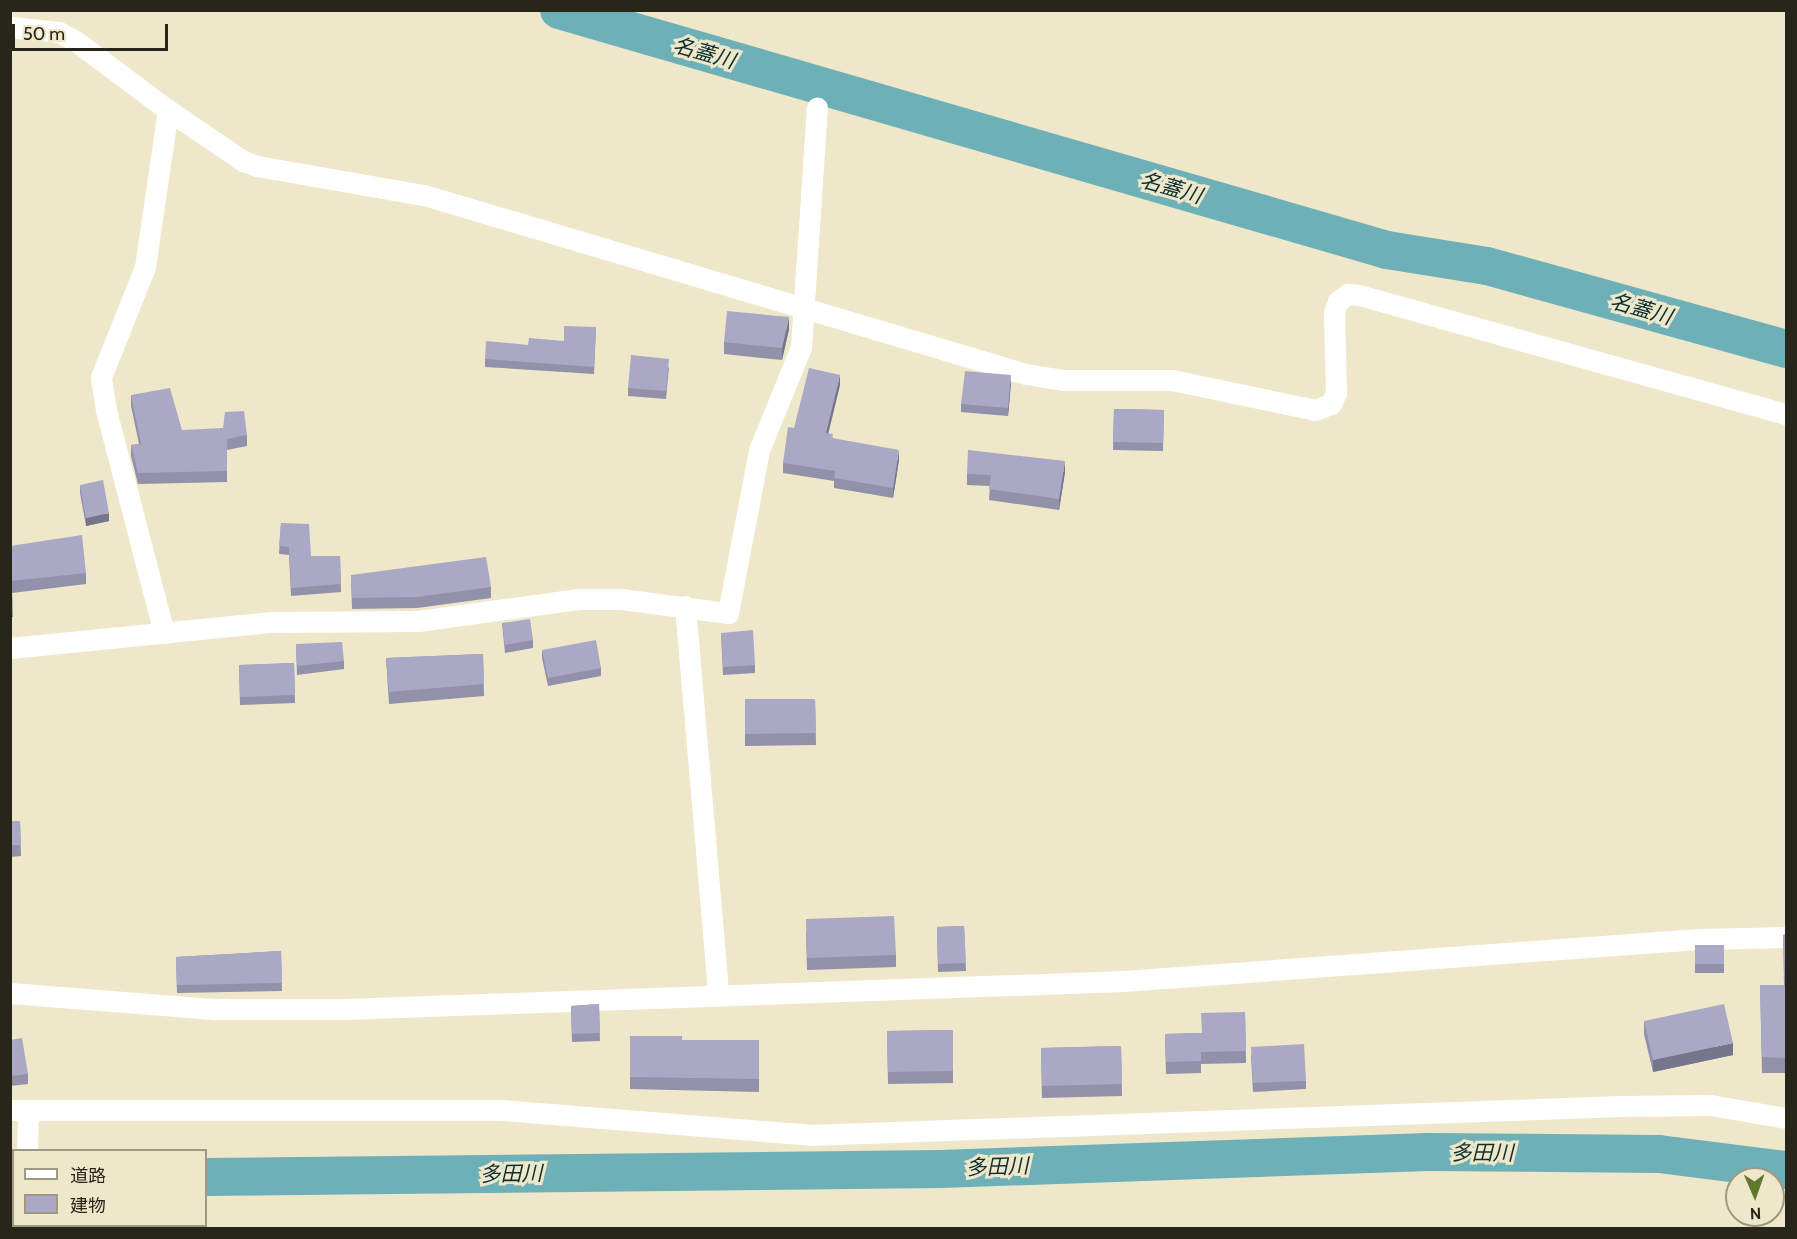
<!DOCTYPE html>
<meta charset="utf-8">
<style>
body{margin:0}
#map{position:relative;width:1797px;height:1239px;overflow:hidden;background:#efe7c9;font-family:Cabin,"Noto Sans JP",sans-serif}
div>[style]{position:absolute}
.river>*{height:38px;margin:-19px;padding:0 19px;transform-origin:19px;border-radius:19px;background:#6db0b7}
.minor>*{height:21px;margin:-10.5px;padding:0 10.5px;transform-origin:10.5px;border-radius:10.5px;background:#fff}
.wall>*{inset:0;background:#9191a9}
.shaded-wall>*{inset:0;background:#76768a}
.building>*{inset:0;background:#a9a9c5}
span{translate:-50% -50%;white-space:nowrap;text-align:center;line-height:1.15;-webkit-text-stroke:6px #efe7c9;paint-order:stroke}
.water-label{font-size:21px;color:#0c2f32;font-style:italic}
.frame{position:absolute;inset:0;border:12px solid #28251a;pointer-events:none}
.legend{position:absolute;left:12px;top:1149px;width:195px;height:78px;box-sizing:border-box;background:#efe7c9;border:2px solid #9f9983;margin:0;padding:8px 10px;list-style:none;font-size:18px;color:#28251a}
.legend li{display:flex;align-items:center;gap:12px;height:30px}
.legend b{width:30px;border:2px solid #9f9983}
.north{position:absolute;left:1725px;top:1167px;width:60px;height:60px;box-sizing:border-box;background:#efe7c9;border:2px solid #9f9983;border-radius:50%;rotate:178deg;font-size:16px;font-weight:700;line-height:24px;text-align:center;color:#28251a}
.north::after{content:'';display:block;margin:auto;width:21px;height:27px;background:#61792c;clip-path:polygon(50% 0,100% 100%,50% 72%,0 100%)}
.scale{position:absolute;left:12px;top:24px;width:156px;height:27px;box-sizing:border-box;border:3px solid #28251a;border-top:0;padding-left:8px;font-size:18px;line-height:21px;white-space:nowrap;color:#28251a;-webkit-text-stroke:4px #efe7c9;paint-order:stroke}
</style>
<div id="map">
<div class="river">
<div style="left:559px;top:10px;width:862px;rotate:16.16deg"></div>
<div style="left:1387px;top:250px;width:101px;rotate:9.1deg"></div>
<div style="left:1487px;top:266px;width:310px;rotate:15.5deg"></div>
<div style="left:10px;top:1174px;width:4px"></div>
<div style="left:206px;top:1177px;width:735px;rotate:-0.62deg"></div>
<div style="left:941px;top:1169px;width:487px;rotate:-2deg"></div>
<div style="left:1428px;top:1152px;width:231px;rotate:0.5deg"></div>
<div style="left:1659px;top:1154px;width:128px;rotate:7.2deg"></div>
</div>
<div class="minor">
<div style="left:10px;top:27px;width:49px;rotate:5.8deg"></div>
<div style="left:59px;top:32px;width:21px;rotate:29deg"></div>
<div style="left:77px;top:42px;width:114px;rotate:36.8deg"></div>
<div style="left:168px;top:110px;width:91px;rotate:34.2deg"></div>
<div style="left:243px;top:161px;width:15px;rotate:20deg"></div>
<div style="left:257px;top:166px;width:169px;rotate:9.9deg"></div>
<div style="left:424px;top:195px;width:628px;rotate:16.56deg"></div>
<div style="left:1026px;top:374px;width:37px;rotate:9deg"></div>
<div style="left:1063px;top:380px;width:109px"></div>
<div style="left:1172px;top:380px;width:146px;rotate:11.8deg"></div>
<div style="left:1315px;top:410px;width:17px;rotate:-21deg"></div>
<div style="left:1331px;top:404px;width:12px;rotate:-66deg"></div>
<div style="left:1336px;top:393px;width:81px;rotate:-91.4deg"></div>
<div style="left:1334px;top:312px;width:12px;rotate:-70deg"></div>
<div style="left:1338px;top:301px;width:12px;rotate:-35deg"></div>
<div style="left:1348px;top:294px;width:11px;rotate:5deg"></div>
<div style="left:1359px;top:295px;width:443px;rotate:15.6deg"></div>
<div style="left:685px;top:606px;width:388px;rotate:85.1deg"></div>
<div style="left:164px;top:633px;width:230px;rotate:-104.6deg"></div>
<div style="left:106px;top:410px;width:33px;rotate:-99deg"></div>
<div style="left:101px;top:377px;width:118px;rotate:-68.2deg"></div>
<div style="left:145px;top:267px;width:159px;rotate:-81.7deg"></div>
<div style="left:10px;top:648px;width:263px;rotate:-5.7deg"></div>
<div style="left:272px;top:622px;width:146px;rotate:-0.4deg"></div>
<div style="left:418px;top:621px;width:162px;rotate:-7.8deg"></div>
<div style="left:579px;top:599px;width:42px"></div>
<div style="left:621px;top:599px;width:108px;rotate:7.5deg"></div>
<div style="left:728px;top:613px;width:166px;rotate:-79.2deg"></div>
<div style="left:759px;top:450px;width:111px;rotate:-67.8deg"></div>
<div style="left:801px;top:347px;width:240px;rotate:-86.2deg"></div>
<div style="left:10px;top:993px;width:206px;rotate:4.5deg"></div>
<div style="left:215px;top:1009px;width:130px"></div>
<div style="left:345px;top:1009px;width:780px;rotate:-2.06deg"></div>
<div style="left:1124px;top:981px;width:575px;rotate:-4.19deg"></div>
<div style="left:1697px;top:939px;width:89px;rotate:-1.3deg"></div>
<div style="left:10px;top:1110px;width:492px"></div>
<div style="left:502px;top:1110px;width:309px;rotate:4.6deg"></div>
<div style="left:810px;top:1135px;width:812px;rotate:-2.05deg"></div>
<div style="left:1621px;top:1106px;width:89px;rotate:-0.6deg"></div>
<div style="left:1710px;top:1105px;width:77px;rotate:9.7deg"></div>
<div style="left:27px;top:1150px;width:40px;rotate:-88.6deg"></div>
<div style="left:26px;top:1228px;width:2px;rotate:-90deg"></div>
</div>
<div class="wall">
<div style="clip-path:polygon(596px 327px,594px 374px,485px 367px,485px 359px,528px 345px,564px 341px)"></div>
<div style="clip-path:polygon(789px 329px,782px 360px,724px 354px,724px 342px)"></div>
<div style="clip-path:polygon(669px 367px,666px 399px,628px 396px,628px 388px)"></div>
<div style="clip-path:polygon(1011px 383px,1008px 416px,961px 412px,961px 404px)"></div>
<div style="clip-path:polygon(840px 385px,828px 433px,833px 438px,899px 460px,893px 498px,834px 488px,834px 481px,783px 473px,783px 463px,794px 428px)"></div>
<div style="clip-path:polygon(131px 395px,182px 430px,247px 435px,247px 446px,227px 450px,227px 482px,138px 484px,131px 456px,131px 445px,139px 444px,131px 406px)"></div>
<div style="clip-path:polygon(1114px 409px,1164px 410px,1163px 451px,1113px 450px)"></div>
<div style="clip-path:polygon(1065px 472px,1059px 510px,989px 500px,990px 486px,967px 485px,967px 474px)"></div>
<div style="clip-path:polygon(80px 485px,109px 521px,86px 526px,80px 493px)"></div>
<div style="clip-path:polygon(281px 523px,311px 556px,340px 556px,341px 592px,291px 596px,289px 555px,279px 554px)"></div>
<div style="clip-path:polygon(10px 546px,86px 573px,86px 584px,12px 593px,13px 617px,10px 617px)"></div>
<div style="clip-path:polygon(351px 575px,491px 587px,491px 598px,417px 608px,352px 609px)"></div>
<div style="clip-path:polygon(502px 623px,533px 640px,533px 648px,505px 653px)"></div>
<div style="clip-path:polygon(721px 633px,755px 665px,755px 673px,723px 675px)"></div>
<div style="clip-path:polygon(296px 644px,344px 661px,344px 669px,297px 675px)"></div>
<div style="clip-path:polygon(542px 650px,601px 668px,601px 676px,548px 686px,542px 658px)"></div>
<div style="clip-path:polygon(483px 654px,484px 696px,389px 704px,386px 658px)"></div>
<div style="clip-path:polygon(294px 663px,295px 703px,240px 705px,239px 665px)"></div>
<div style="clip-path:polygon(745px 699px,815px 699px,816px 745px,745px 746px)"></div>
<div style="clip-path:polygon(10px 821px,20px 821px,21px 856px,10px 857px)"></div>
<div style="clip-path:polygon(964px 926px,966px 971px,938px 972px,937px 927px)"></div>
<div style="clip-path:polygon(806px 931px,896px 955px,896px 967px,807px 970px)"></div>
<div style="clip-path:polygon(1786px 934px,1786px 1073px,1762px 1073px,1760px 985px,1784px 985px,1783px 935px)"></div>
<div style="clip-path:polygon(1695px 945px,1724px 945px,1724px 973px,1695px 973px)"></div>
<div style="clip-path:polygon(281px 951px,282px 991px,177px 993px,176px 957px)"></div>
<div style="clip-path:polygon(599px 1004px,600px 1041px,572px 1042px,571px 1006px)"></div>
<div style="clip-path:polygon(1245px 1012px,1246px 1063px,1201px 1064px,1201px 1073px,1166px 1074px,1165px 1034px,1201px 1033px)"></div>
<div style="clip-path:polygon(1644px 1021px,1733px 1055px,1653px 1072px,1644px 1034px)"></div>
<div style="clip-path:polygon(953px 1030px,953px 1083px,888px 1084px,887px 1031px)"></div>
<div style="clip-path:polygon(630px 1036px,682px 1040px,759px 1040px,759px 1092px,630px 1089px)"></div>
<div style="clip-path:polygon(10px 1040px,28px 1074px,28px 1084px,10px 1086px)"></div>
<div style="clip-path:polygon(1121px 1046px,1122px 1096px,1042px 1098px,1041px 1048px)"></div>
<div style="clip-path:polygon(1251px 1055px,1306px 1081px,1306px 1089px,1253px 1092px)"></div>
</div>
<div class="shaded-wall">
<div style="clip-path:polygon(789px 317px,789px 329px,782px 360px,782px 348px)"></div>
<div style="clip-path:polygon(840px 375px,840px 385px,826px 443px,826px 433px)"></div>
<div style="clip-path:polygon(1011px 375px,1011px 383px,1008px 416px,1008px 408px)"></div>
<div style="clip-path:polygon(899px 450px,899px 460px,893px 498px,893px 488px)"></div>
<div style="clip-path:polygon(1065px 461px,1065px 472px,1059px 510px,1059px 499px)"></div>
<div style="clip-path:polygon(109px 513px,109px 521px,86px 526px,86px 518px)"></div>
<div style="clip-path:polygon(1733px 1043px,1733px 1055px,1653px 1072px,1653px 1060px)"></div>
</div>
<div class="building">
<div style="clip-path:polygon(727px 311px,789px 317px,782px 348px,724px 342px)"></div>
<div style="clip-path:polygon(564px 326px,596px 327px,594px 367px,485px 359px,486px 341px,528px 345px,529px 338px,564px 341px)"></div>
<div style="clip-path:polygon(631px 355px,669px 359px,666px 391px,628px 388px)"></div>
<div style="clip-path:polygon(809px 368px,840px 375px,826px 433px,833px 434px,832px 438px,899px 450px,893px 488px,834px 478px,835px 471px,783px 463px,788px 427px,794px 428px)"></div>
<div style="clip-path:polygon(965px 371px,1011px 375px,1008px 408px,961px 404px)"></div>
<div style="clip-path:polygon(170px 388px,182px 430px,223px 428px,225px 412px,244px 411px,247px 435px,227px 439px,227px 471px,138px 473px,131px 445px,141px 444px,131px 395px)"></div>
<div style="clip-path:polygon(1114px 409px,1164px 410px,1163px 443px,1113px 442px)"></div>
<div style="clip-path:polygon(968px 450px,1065px 461px,1059px 499px,989px 489px,991px 475px,967px 474px)"></div>
<div style="clip-path:polygon(103px 480px,109px 513px,86px 518px,80px 485px)"></div>
<div style="clip-path:polygon(281px 523px,309px 524px,311px 556px,340px 556px,341px 584px,291px 588px,289px 547px,279px 546px)"></div>
<div style="clip-path:polygon(82px 535px,86px 573px,11px 581px,13px 605px,10px 605px,10px 546px)"></div>
<div style="clip-path:polygon(486px 557px,491px 587px,417px 597px,352px 598px,351px 575px)"></div>
<div style="clip-path:polygon(530px 619px,533px 640px,505px 645px,502px 623px)"></div>
<div style="clip-path:polygon(753px 630px,755px 665px,723px 667px,721px 633px)"></div>
<div style="clip-path:polygon(596px 640px,601px 668px,548px 678px,542px 650px)"></div>
<div style="clip-path:polygon(342px 642px,344px 661px,297px 666px,296px 644px)"></div>
<div style="clip-path:polygon(483px 654px,484px 684px,389px 692px,386px 658px)"></div>
<div style="clip-path:polygon(294px 663px,295px 695px,240px 697px,239px 665px)"></div>
<div style="clip-path:polygon(745px 699px,815px 699px,816px 733px,745px 734px)"></div>
<div style="clip-path:polygon(10px 821px,20px 821px,21px 845px,10px 845px)"></div>
<div style="clip-path:polygon(894px 916px,896px 955px,807px 958px,806px 919px)"></div>
<div style="clip-path:polygon(964px 926px,966px 963px,938px 964px,937px 927px)"></div>
<div style="clip-path:polygon(1786px 934px,1786px 1058px,1762px 1057px,1760px 985px,1785px 985px,1783px 935px)"></div>
<div style="clip-path:polygon(1695px 945px,1724px 945px,1724px 964px,1695px 964px)"></div>
<div style="clip-path:polygon(281px 951px,282px 983px,177px 985px,176px 957px)"></div>
<div style="clip-path:polygon(599px 1004px,600px 1033px,572px 1034px,571px 1006px)"></div>
<div style="clip-path:polygon(1724px 1004px,1733px 1043px,1653px 1060px,1644px 1021px)"></div>
<div style="clip-path:polygon(1245px 1012px,1246px 1051px,1201px 1052px,1201px 1061px,1166px 1062px,1165px 1034px,1202px 1033px,1201px 1013px)"></div>
<div style="clip-path:polygon(953px 1030px,953px 1071px,888px 1072px,887px 1031px)"></div>
<div style="clip-path:polygon(630px 1036px,682px 1036px,682px 1040px,759px 1040px,759px 1079px,630px 1077px)"></div>
<div style="clip-path:polygon(22px 1038px,28px 1074px,10px 1076px,10px 1040px)"></div>
<div style="clip-path:polygon(1304px 1044px,1306px 1081px,1253px 1083px,1251px 1047px)"></div>
<div style="clip-path:polygon(1121px 1046px,1122px 1084px,1042px 1086px,1041px 1048px)"></div>
</div>
<div class="water-label">
<span style="left:704px;top:53px;rotate:16deg">名蓋川</span>
<span style="left:1171px;top:188px;rotate:16deg">名蓋川</span>
<span style="left:1641px;top:309px;rotate:16deg">名蓋川</span>
<span style="left:1482px;top:1153px">多田川</span>
<span style="left:997px;top:1167px;rotate:-2deg">多田川</span>
<span style="left:511px;top:1174px;rotate:-1deg">多田川</span>
</div>
<div class="frame"></div>
<ul class="legend">
<li><b style="height:8px;background:#fff"></b>道路</li>
<li><b style="height:16px;background:#a9a9c5"></b>建物</li>
</ul>
<div class="north">N</div>
<div class="scale">50 m</div>
</div>
